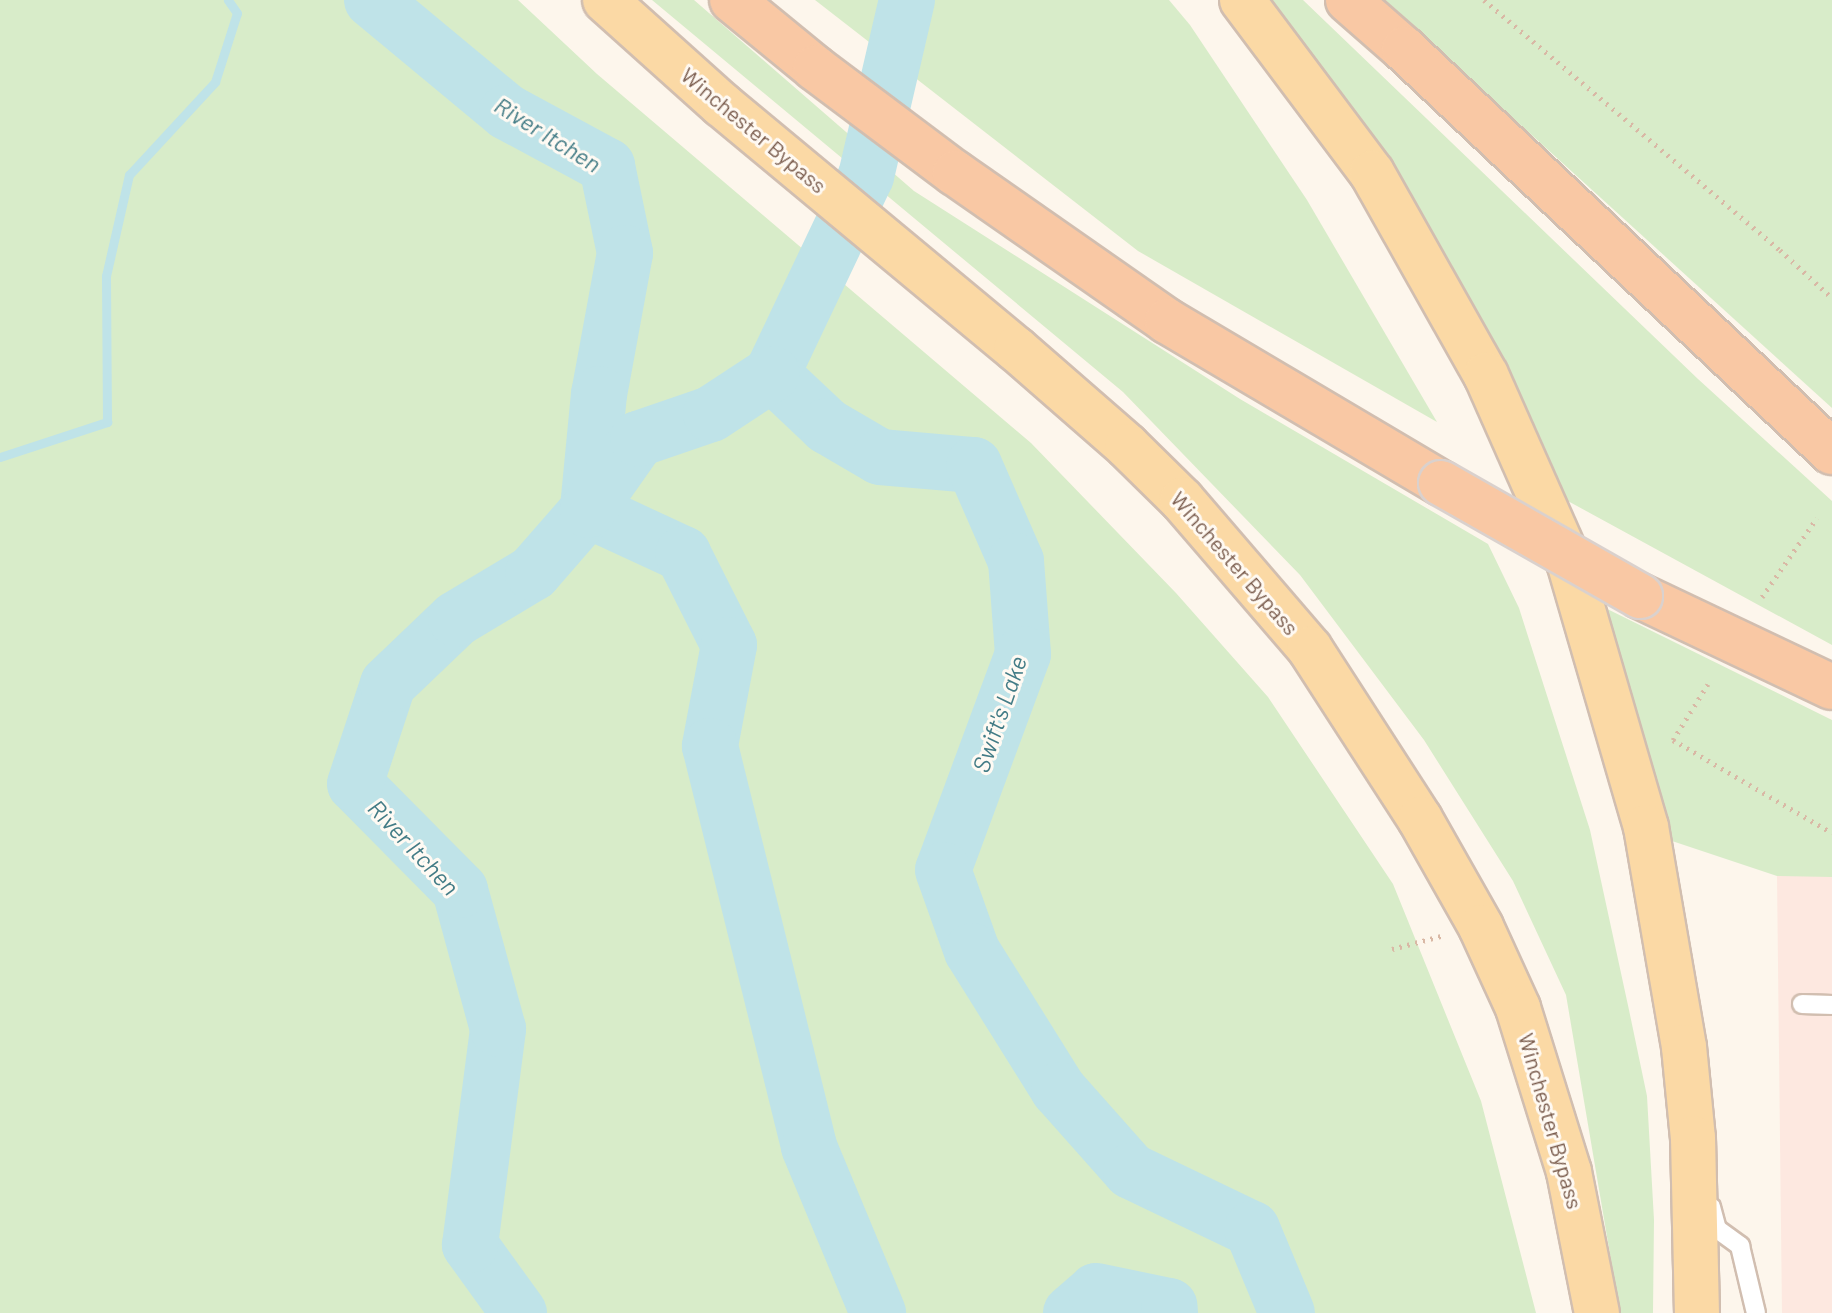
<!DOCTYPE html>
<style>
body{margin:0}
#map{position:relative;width:1832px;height:1313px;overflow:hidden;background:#fdf6ec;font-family:Barlow,sans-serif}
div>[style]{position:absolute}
.commercial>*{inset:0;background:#fde8e0}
.green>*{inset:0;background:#d8ecc9}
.stream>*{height:9px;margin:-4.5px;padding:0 4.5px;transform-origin:4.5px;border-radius:4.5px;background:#bfe3e8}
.river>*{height:56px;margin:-28px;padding:0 28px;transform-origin:28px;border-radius:28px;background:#bfe3e8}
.path>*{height:5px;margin-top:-2.5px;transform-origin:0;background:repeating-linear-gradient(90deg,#d9b8a5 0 2px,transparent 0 8px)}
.roads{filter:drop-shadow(2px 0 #d1beb0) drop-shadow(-2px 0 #d1beb0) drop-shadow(0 2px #d1beb0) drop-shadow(0 -2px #d1beb0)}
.service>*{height:18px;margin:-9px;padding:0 9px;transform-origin:9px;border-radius:9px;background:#fff}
.primary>*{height:44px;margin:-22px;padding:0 22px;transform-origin:22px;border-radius:22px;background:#fbd9a5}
.trunk>*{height:44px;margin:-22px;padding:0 22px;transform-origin:22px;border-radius:22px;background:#f9c8a4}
.bridges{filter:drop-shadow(2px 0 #dad1cd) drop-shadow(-2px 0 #dad1cd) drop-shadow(0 2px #dad1cd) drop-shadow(0 -2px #dad1cd)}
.trunk-bridge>*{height:44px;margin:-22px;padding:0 22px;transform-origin:22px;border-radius:22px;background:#f9c8a4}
span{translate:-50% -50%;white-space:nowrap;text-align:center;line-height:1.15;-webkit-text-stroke:6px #fffaf3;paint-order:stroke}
.street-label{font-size:22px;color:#7a5c4d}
.water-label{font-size:24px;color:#437c86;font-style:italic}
</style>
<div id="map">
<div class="commercial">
<div style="clip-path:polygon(1777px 876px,1832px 876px,1832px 1313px,1782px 1313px)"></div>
</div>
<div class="green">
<div style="clip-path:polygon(0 0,518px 0,597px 74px,1031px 443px,1176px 593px,1268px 697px,1393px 884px,1481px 1101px,1536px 1313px,0 1313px)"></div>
<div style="clip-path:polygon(652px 0,694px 0,914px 191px,1240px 399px,1488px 544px,1519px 608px,1590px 830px,1629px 1010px,1647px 1096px,1654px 1220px,1653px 1313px,1620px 1313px,1566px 995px,1513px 881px,1424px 740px,1300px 575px,1123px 392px)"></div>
<div style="clip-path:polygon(815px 0,1169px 0,1190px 25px,1307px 200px,1437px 422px,1138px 251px)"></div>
<div style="clip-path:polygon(1266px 0,1303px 0,1698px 379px,1832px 501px,1832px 645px,1555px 494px,1402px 179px)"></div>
<div style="clip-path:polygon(1383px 0,1832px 0,1832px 408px)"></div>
<div style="clip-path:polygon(1589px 600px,1832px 720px,1832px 877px,1777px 876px,1654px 835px)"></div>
</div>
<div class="stream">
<div style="left:0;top:457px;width:113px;rotate:-18.1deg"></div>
<div style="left:107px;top:422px;width:146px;rotate:-90.4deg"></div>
<div style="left:106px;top:276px;width:104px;rotate:-77.2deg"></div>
<div style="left:129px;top:175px;width:127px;rotate:-47.2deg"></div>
<div style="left:215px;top:82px;width:72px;rotate:-72.3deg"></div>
<div style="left:237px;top:13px;width:16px;rotate:-125deg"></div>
</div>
<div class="river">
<div style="left:372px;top:0;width:175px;rotate:39.7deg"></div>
<div style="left:507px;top:112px;width:114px;rotate:28.4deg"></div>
<div style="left:607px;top:166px;width:89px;rotate:78.3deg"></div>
<div style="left:625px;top:253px;width:143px;rotate:100.4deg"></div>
<div style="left:599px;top:394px;width:116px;rotate:95.5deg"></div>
<div style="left:907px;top:0;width:181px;rotate:103.1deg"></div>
<div style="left:866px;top:176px;width:219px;rotate:115.4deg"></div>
<div style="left:772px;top:374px;width:76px;rotate:43.4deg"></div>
<div style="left:827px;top:426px;width:61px;rotate:30.3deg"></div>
<div style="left:880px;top:457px;width:94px;rotate:4.9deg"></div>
<div style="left:974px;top:465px;width:105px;rotate:66.4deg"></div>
<div style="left:1016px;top:561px;width:93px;rotate:85.7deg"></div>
<div style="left:1023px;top:654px;width:230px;rotate:110.3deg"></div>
<div style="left:943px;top:870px;width:86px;rotate:70.3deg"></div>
<div style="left:972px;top:951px;width:164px;rotate:58deg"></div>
<div style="left:1059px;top:1090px;width:108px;rotate:48.4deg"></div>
<div style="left:1131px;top:1171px;width:134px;rotate:25.6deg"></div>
<div style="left:1252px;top:1229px;width:91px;rotate:67.4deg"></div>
<div style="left:588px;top:510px;width:105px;rotate:24.9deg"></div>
<div style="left:683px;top:554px;width:102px;rotate:63.2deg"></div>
<div style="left:729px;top:645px;width:103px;rotate:100.7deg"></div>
<div style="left:710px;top:746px;width:413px;rotate:76.1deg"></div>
<div style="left:809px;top:1147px;width:180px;rotate:67.4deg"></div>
<div style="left:519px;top:1313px;width:84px;rotate:-125.8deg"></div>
<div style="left:470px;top:1245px;width:218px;rotate:-82.6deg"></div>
<div style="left:498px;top:1029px;width:144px;rotate:-105.3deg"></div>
<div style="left:460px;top:890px;width:149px;rotate:-134.7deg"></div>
<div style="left:355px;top:784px;width:105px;rotate:-71.7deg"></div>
<div style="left:388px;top:684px;width:94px;rotate:-43.7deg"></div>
<div style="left:456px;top:619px;width:90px;rotate:-30.9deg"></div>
<div style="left:533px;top:573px;width:84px;rotate:-48.9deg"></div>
<div style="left:588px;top:510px;width:87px;rotate:-54.8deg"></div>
<div style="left:638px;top:439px;width:77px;rotate:-18.9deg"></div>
<div style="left:711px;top:414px;width:73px;rotate:-33.3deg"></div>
<div style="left:1071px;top:1313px;width:33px;rotate:-41deg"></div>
<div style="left:1096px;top:1291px;width:75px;rotate:11.6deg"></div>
<div style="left:1169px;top:1306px;width:7px;rotate:82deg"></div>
</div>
<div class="path">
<div style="left:1484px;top:0;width:387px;rotate:40.2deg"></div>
<div style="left:1780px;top:250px;width:71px;rotate:42.7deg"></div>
<div style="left:1762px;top:597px;width:96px;rotate:-55.2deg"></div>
<div style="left:1708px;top:684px;width:66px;rotate:122deg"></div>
<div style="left:1673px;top:740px;width:184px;rotate:30.3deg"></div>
<div style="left:1392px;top:949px;width:55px;rotate:-14.8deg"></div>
</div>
<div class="roads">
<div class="service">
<div style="left:1802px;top:1004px;width:30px;rotate:2deg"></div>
<div style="left:1711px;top:1207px;width:23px;rotate:75deg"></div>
<div style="left:1717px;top:1229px;width:29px;rotate:36deg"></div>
<div style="left:1740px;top:1246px;width:69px;rotate:76.6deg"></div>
</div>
<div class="primary">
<div style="left:605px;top:0;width:157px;rotate:41.9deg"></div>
<div style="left:722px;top:105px;width:382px;rotate:39.7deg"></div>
<div style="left:1016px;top:349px;width:147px;rotate:41.1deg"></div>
<div style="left:1127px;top:446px;width:77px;rotate:44.5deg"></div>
<div style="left:1182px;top:500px;width:196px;rotate:49.3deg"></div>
<div style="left:1310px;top:649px;width:202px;rotate:57.1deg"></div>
<div style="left:1420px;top:819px;width:124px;rotate:60.5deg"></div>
<div style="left:1481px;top:927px;width:89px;rotate:65.4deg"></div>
<div style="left:1518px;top:1008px;width:172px;rotate:72.7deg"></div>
<div style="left:1569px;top:1172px;width:144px;rotate:78.8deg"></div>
<div style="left:1242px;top:0;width:216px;rotate:53.1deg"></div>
<div style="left:1372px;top:173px;width:232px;rotate:60.6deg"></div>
<div style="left:1486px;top:375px;width:205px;rotate:66.1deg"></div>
<div style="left:1569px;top:562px;width:276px;rotate:73.8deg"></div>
<div style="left:1646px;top:827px;width:223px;rotate:80.2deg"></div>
<div style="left:1684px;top:1047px;width:91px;rotate:84.4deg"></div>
<div style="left:1693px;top:1138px;width:175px;rotate:88.7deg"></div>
</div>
<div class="trunk">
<div style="left:732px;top:0;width:107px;rotate:39.3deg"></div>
<div style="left:815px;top:68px;width:175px;rotate:36.9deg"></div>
<div style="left:955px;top:173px;width:259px;rotate:34.9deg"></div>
<div style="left:1167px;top:321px;width:318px;rotate:30.6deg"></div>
<div style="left:1348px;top:0;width:74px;rotate:41.2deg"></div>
<div style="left:1404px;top:49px;width:588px;rotate:43.28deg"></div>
<div style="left:1640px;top:596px;width:212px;rotate:25.4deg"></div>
</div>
</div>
<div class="bridges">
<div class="trunk-bridge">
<div style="left:1441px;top:483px;width:229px;rotate:29.6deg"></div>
</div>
</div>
<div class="street-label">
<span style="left:754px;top:130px;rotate:40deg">Winchester Bypass</span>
<span style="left:1235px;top:563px;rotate:49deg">Winchester Bypass</span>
<span style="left:1551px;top:1121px;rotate:74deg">Winchester Bypass</span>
</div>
<div class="water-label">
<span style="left:548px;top:134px;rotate:32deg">River Itchen</span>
<span style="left:999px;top:714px;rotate:-71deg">Swift's Lake</span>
<span style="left:414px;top:847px;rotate:47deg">River Itchen</span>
</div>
</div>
